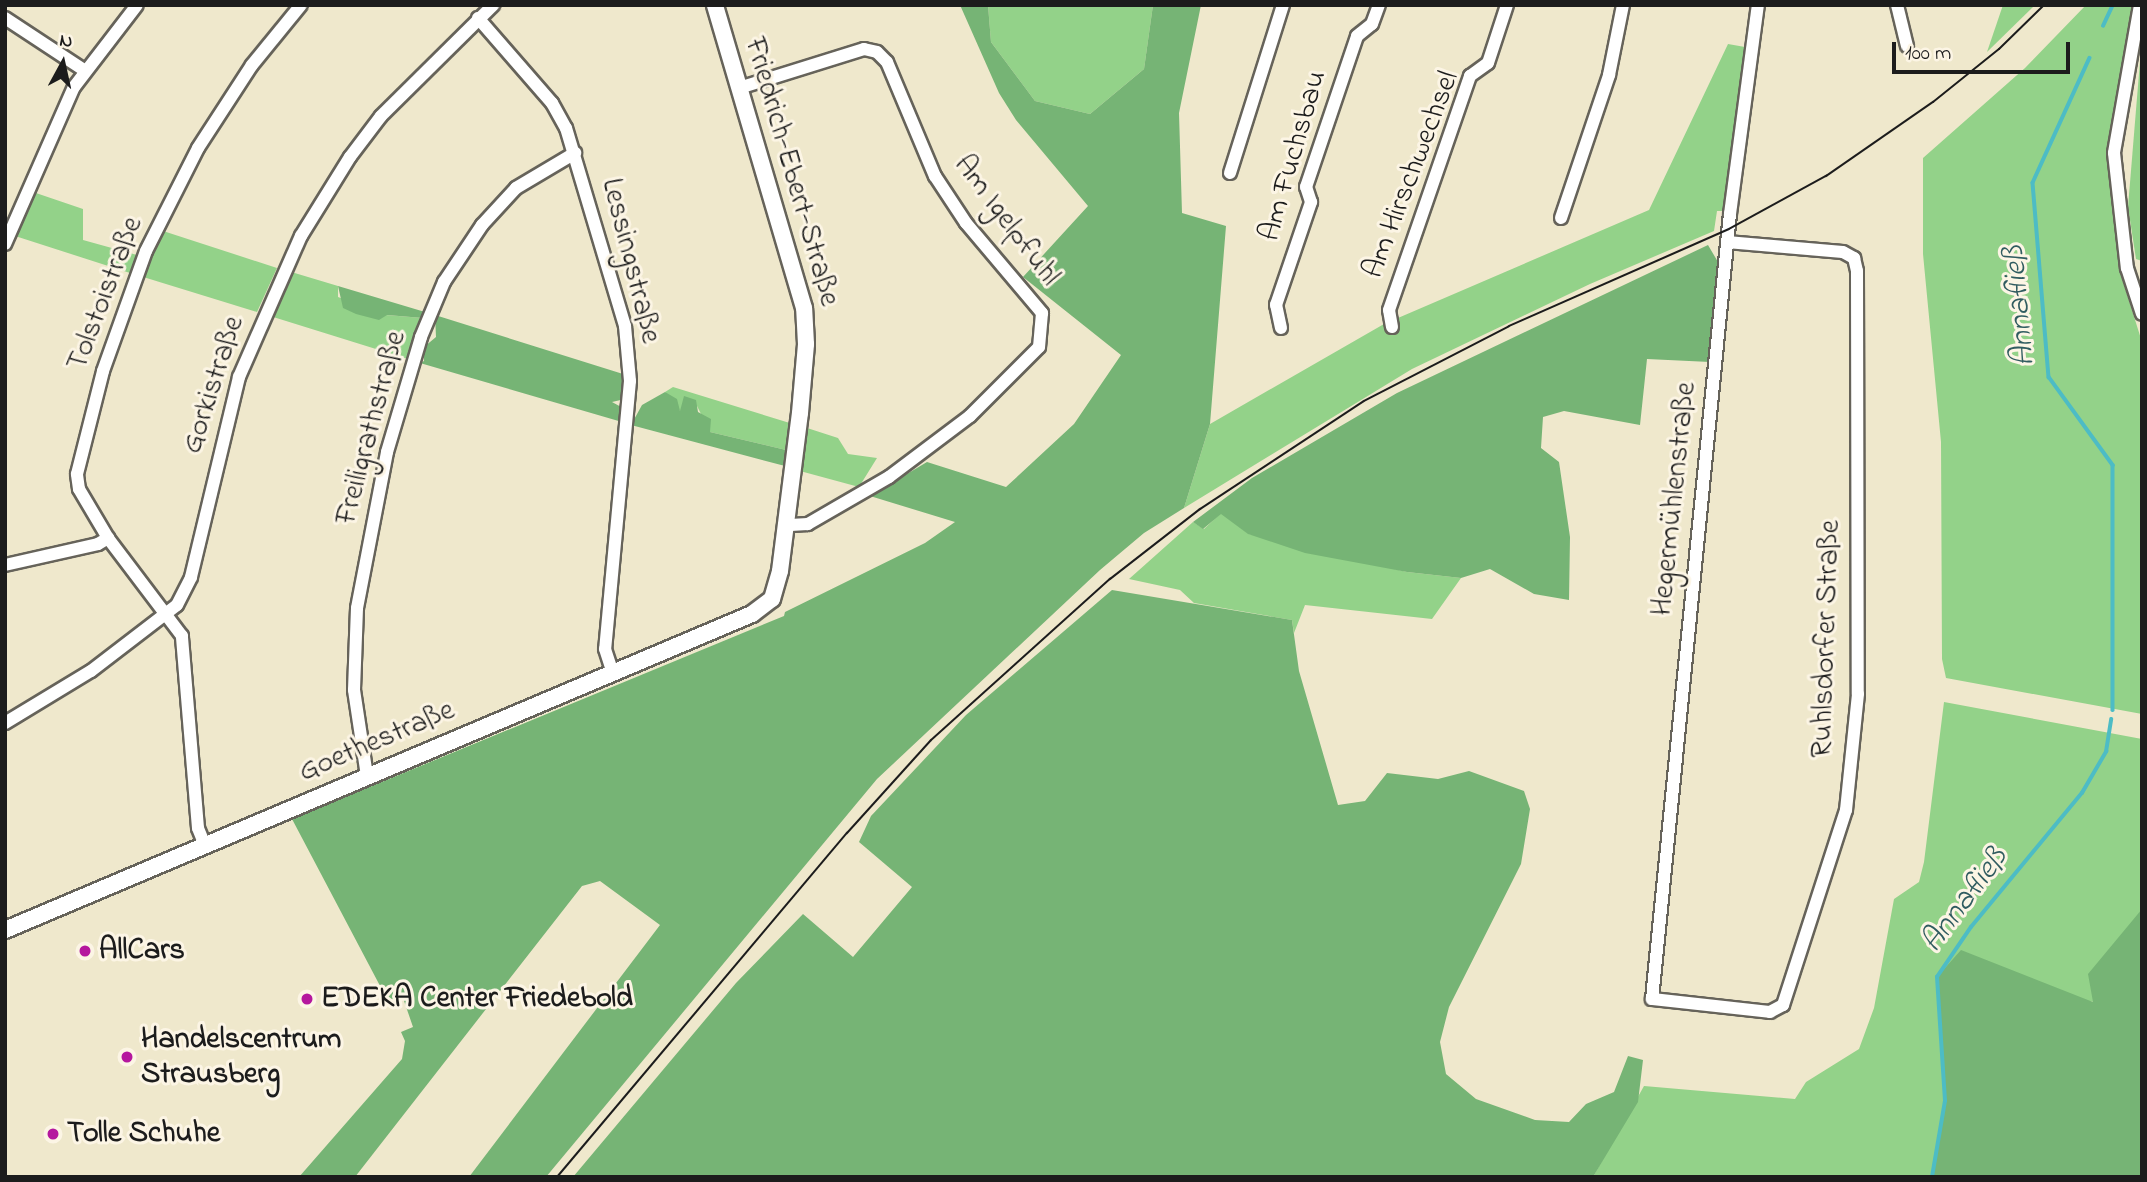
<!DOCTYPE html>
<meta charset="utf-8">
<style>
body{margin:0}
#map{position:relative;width:2147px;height:1182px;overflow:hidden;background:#efe8cc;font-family:"Indie Flower",sans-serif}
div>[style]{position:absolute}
.green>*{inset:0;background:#93d289}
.forest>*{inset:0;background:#76b475}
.stream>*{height:3.5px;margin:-1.75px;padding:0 1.75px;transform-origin:1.75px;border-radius:1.75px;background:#4dbcc5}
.roads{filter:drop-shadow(2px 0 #66635a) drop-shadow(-2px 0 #66635a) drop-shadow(0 2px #66635a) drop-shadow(0 -2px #66635a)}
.minor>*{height:12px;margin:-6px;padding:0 6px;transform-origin:6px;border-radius:6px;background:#fff}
.tertiary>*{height:16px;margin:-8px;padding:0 8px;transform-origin:8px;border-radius:8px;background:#fff}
.tram>*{height:2px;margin:-1px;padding:0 1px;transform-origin:1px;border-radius:1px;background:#1c1c1c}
.dots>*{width:19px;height:19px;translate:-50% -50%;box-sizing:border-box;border:4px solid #fcf5e5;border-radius:50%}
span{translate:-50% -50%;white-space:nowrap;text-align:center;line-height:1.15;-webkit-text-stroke:6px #fcf5e5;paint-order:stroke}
.street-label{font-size:30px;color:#1c1c1c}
.poi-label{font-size:30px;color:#1c1c1c;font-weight:700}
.left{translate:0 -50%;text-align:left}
.water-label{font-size:32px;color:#305c60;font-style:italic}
.frame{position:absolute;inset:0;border:7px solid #1c1c1c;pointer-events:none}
.north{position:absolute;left:28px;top:28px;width:70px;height:70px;-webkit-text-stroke:5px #fcf5e5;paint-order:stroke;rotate:8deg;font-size:19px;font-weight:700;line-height:28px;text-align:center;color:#1c1c1c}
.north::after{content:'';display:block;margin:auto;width:24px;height:32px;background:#1c1c1c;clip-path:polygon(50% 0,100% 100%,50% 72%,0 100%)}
.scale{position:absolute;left:1892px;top:42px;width:178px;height:32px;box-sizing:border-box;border:4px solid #1c1c1c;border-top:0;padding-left:9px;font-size:21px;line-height:24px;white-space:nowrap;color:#1c1c1c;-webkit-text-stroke:5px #fcf5e5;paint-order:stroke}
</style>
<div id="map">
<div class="green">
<div style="clip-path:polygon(988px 5px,1153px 5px,1144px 69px,1090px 114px,1035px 101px,991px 42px)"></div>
<div style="clip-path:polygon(2003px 5px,2035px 5px,1987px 52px)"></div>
<div style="clip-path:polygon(2086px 5px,2134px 5px,2108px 155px,2119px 269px,2142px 342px,2142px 714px,1946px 678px,1942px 659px,1941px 442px,1923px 254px,1923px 158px,2025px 68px)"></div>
<div style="clip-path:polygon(2142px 37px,2142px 261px,2136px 259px,2128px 207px)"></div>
<div style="clip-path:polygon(1728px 44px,1745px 47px,1724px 211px,1717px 211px,1714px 231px,1590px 284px,1412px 369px,1184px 508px,1210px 424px,1384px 324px,1649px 210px)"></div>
<div style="clip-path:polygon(33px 192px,83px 209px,83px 240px,137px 255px,130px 273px,12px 235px)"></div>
<div style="clip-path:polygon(160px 230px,277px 268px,257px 312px,140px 276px)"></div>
<div style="clip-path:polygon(288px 271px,338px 286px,338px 297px,386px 315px,423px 318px,408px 359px,270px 316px)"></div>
<div style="clip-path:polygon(673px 387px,793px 424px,787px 467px,786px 450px,710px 432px,697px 406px,680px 411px,665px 392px)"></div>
<div style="clip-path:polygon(804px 427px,838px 438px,848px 454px,877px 458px,859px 487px,800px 471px)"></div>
<div style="clip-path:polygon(1221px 513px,1249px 534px,1407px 572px,1461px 578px,1432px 619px,1305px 605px,1294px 633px,1292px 620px,1194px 603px,1180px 590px,1129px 579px,1193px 522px,1204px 529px)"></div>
<div style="clip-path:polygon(1944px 702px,2142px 739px,2142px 908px,2094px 1002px,1937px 977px,1945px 1101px,1932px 1177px,1593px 1177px,1644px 1086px,1795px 1099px,1806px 1082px,1859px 1049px,1874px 1008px,1894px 899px,1919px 882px,1924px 862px)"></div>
</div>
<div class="forest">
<div style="clip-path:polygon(960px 5px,988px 5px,991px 42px,1035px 101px,1090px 114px,1144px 69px,1153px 5px,1201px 5px,1179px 113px,1182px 213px,1226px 226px,1210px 424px,1184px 508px,1144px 533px,1100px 570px,877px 779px,546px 1177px,469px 1177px,660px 925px,600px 881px,582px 886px,355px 1177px,299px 1177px,402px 1059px,405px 1041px,401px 1032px,413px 1027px,402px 995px,388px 1001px,292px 819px,784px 616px,785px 612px,925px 543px,955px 522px,870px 496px,927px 462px,1006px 487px,1074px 424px,1121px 355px,1023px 277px,1088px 206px,1016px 120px,999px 93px)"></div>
<div style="clip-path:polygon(1708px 245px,1718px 262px,1710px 362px,1647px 359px,1640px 425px,1564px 411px,1543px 417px,1541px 448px,1559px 462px,1570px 537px,1569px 600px,1534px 594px,1490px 569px,1461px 578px,1407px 572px,1305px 553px,1248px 534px,1221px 514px,1203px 529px,1193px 522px,1252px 478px,1397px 393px)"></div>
<div style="clip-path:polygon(338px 286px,425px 312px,423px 318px,387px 315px,379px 320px,356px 314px,343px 308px)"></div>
<div style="clip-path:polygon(435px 315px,623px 374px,625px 399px,612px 402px,623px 408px,622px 422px,420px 363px,424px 361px,424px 347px,436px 337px)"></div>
<div style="clip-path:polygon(665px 392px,677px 399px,680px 411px,684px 396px,696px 400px,698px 412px,711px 419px,710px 432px,786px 450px,785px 466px,631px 425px,642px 405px)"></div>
<div style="clip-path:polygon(1112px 590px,1292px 620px,1299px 671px,1338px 805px,1365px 801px,1387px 773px,1438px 779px,1469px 771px,1524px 791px,1530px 809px,1521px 864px,1449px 1007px,1440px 1042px,1446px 1074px,1476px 1099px,1535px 1120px,1569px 1122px,1586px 1104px,1614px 1092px,1628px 1056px,1643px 1060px,1638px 1102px,1593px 1177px,573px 1177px,736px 983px,803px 914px,853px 957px,912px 887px,859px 842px,871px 816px,966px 715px)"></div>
<div style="clip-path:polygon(2142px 909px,2142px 1177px,1932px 1177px,1945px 1101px,1937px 977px,1961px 950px,2093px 1002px,2088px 974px)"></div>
</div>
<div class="stream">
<div style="left:2103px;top:26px;width:23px;rotate:-65deg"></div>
<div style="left:2090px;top:58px;width:137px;rotate:114.5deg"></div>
<div style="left:2033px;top:183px;width:195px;rotate:85.3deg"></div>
<div style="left:2049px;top:377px;width:109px;rotate:54deg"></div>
<div style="left:2113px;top:465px;width:245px;rotate:90deg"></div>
<div style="left:1932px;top:1177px;width:77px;rotate:-80.3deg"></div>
<div style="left:1945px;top:1101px;width:124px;rotate:-93.7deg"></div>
<div style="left:1937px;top:977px;width:60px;rotate:-55.8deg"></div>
<div style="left:1971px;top:927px;width:174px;rotate:-50.4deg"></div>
<div style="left:2082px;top:793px;width:48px;rotate:-59.7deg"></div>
<div style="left:2106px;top:752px;width:33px;rotate:-81deg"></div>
</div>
<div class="roads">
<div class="minor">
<div style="left:1897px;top:5px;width:42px;rotate:76.3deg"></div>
<div style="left:2140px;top:5px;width:150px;rotate:100deg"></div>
<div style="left:2114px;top:153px;width:116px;rotate:83.6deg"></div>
<div style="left:2127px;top:268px;width:48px;rotate:71.9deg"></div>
<div style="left:5px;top:18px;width:95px;rotate:33.4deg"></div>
<div style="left:478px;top:18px;width:113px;rotate:49deg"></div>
<div style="left:552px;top:103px;width:29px;rotate:61deg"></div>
<div style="left:566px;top:128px;width:207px;rotate:73.4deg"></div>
<div style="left:625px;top:326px;width:55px;rotate:84.8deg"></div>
<div style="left:630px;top:381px;width:269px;rotate:95.3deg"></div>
<div style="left:605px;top:649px;width:26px;rotate:72deg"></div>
<div style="left:739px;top:88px;width:131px;rotate:-17.3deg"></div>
<div style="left:864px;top:49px;width:13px;rotate:13deg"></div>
<div style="left:877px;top:52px;width:14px;rotate:45deg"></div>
<div style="left:887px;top:62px;width:124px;rotate:67.2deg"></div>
<div style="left:935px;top:176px;width:56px;rotate:56.6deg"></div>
<div style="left:966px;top:223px;width:118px;rotate:49.8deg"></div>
<div style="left:1042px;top:313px;width:34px;rotate:95deg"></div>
<div style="left:1039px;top:347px;width:98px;rotate:135deg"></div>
<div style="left:970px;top:416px;width:101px;rotate:143deg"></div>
<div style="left:889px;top:477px;width:94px;rotate:149.9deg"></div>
<div style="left:808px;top:524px;width:22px;rotate:177deg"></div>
<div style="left:1230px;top:173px;width:176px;rotate:-72.5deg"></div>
<div style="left:1561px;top:218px;width:151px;rotate:-71.4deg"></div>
<div style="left:1609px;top:75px;width:71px;rotate:-78.7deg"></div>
<div style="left:1727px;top:242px;width:116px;rotate:4.9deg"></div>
<div style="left:1843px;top:252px;width:13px;rotate:29deg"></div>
<div style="left:1854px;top:258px;width:13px;rotate:77deg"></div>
<div style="left:1857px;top:271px;width:423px;rotate:89.9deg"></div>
<div style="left:1858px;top:694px;width:117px;rotate:95.9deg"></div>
<div style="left:1846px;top:810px;width:205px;rotate:107.9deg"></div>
<div style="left:1783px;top:1005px;width:15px;rotate:152deg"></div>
<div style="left:1770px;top:1012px;width:119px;rotate:-173.7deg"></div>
<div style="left:1652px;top:999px;width:789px;rotate:-84.33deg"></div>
<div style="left:1730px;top:214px;width:211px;rotate:-82.4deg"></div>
<div style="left:5px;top:244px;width:171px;rotate:-66.3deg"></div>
<div style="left:74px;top:87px;width:103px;rotate:-52.5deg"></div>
<div style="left:1392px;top:327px;width:17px;rotate:-100deg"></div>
<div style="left:1389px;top:310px;width:248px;rotate:-70.9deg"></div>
<div style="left:1470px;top:76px;width:22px;rotate:-36deg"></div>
<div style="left:1488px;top:63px;width:61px;rotate:-71.9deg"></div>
<div style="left:1281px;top:328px;width:24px;rotate:-102deg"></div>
<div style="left:1276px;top:305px;width:109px;rotate:-71.2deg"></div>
<div style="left:1311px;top:202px;width:16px;rotate:-108deg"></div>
<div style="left:1306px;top:187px;width:159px;rotate:-71.3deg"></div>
<div style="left:1357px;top:36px;width:19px;rotate:-39deg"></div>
<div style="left:1372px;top:24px;width:20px;rotate:-70deg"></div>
<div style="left:5px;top:565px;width:95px;rotate:-12.7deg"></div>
<div style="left:98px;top:544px;width:12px;rotate:-31deg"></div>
<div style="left:5px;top:723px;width:100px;rotate:-31.2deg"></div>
<div style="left:91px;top:671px;width:108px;rotate:-37.5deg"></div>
<div style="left:177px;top:605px;width:31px;rotate:-63deg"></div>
<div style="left:191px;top:577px;width:206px;rotate:-76.5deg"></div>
<div style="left:239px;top:377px;width:154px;rotate:-66.3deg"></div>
<div style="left:301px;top:236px;width:93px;rotate:-58.2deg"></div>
<div style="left:350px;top:157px;width:51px;rotate:-52.9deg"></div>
<div style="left:381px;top:116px;width:158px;rotate:-44.7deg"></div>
<div style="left:367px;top:776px;width:87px;rotate:-98.6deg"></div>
<div style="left:354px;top:690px;width:82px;rotate:-87.9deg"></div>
<div style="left:357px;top:608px;width:159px;rotate:-79.1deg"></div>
<div style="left:387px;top:452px;width:120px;rotate:-73.5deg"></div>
<div style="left:421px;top:337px;width:60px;rotate:-67.3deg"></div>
<div style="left:444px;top:282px;width:69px;rotate:-56.3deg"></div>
<div style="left:482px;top:225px;width:50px;rotate:-47.4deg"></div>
<div style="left:516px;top:188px;width:69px;rotate:-30.7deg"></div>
<div style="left:204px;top:843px;width:16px;rotate:-112deg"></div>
<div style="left:198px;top:828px;width:193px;rotate:-94.8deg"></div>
<div style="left:182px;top:636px;width:123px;rotate:-127.1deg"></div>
<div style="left:108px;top:538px;width:57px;rotate:-120.6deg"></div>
<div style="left:79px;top:489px;width:15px;rotate:-98deg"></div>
<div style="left:77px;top:474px;width:106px;rotate:-75.8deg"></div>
<div style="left:103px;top:371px;width:127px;rotate:-70.3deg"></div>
<div style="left:146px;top:251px;width:115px;rotate:-63.2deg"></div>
<div style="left:198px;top:148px;width:99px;rotate:-57deg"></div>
<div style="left:252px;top:65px;width:77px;rotate:-50.8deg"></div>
</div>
<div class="tertiary">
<div style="left:5px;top:930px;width:811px;rotate:-22.93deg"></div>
<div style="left:752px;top:614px;width:25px;rotate:-37deg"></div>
<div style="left:772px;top:599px;width:29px;rotate:-74deg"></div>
<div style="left:780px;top:571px;width:159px;rotate:-82.8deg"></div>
<div style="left:800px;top:413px;width:69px;rotate:-85deg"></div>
<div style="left:806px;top:344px;width:36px;rotate:-93deg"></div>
<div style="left:804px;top:308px;width:316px;rotate:-106.4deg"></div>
</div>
</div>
<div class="tram">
<div style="left:557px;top:1177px;width:450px;rotate:-49.9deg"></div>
<div style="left:847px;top:833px;width:125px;rotate:-47.9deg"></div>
<div style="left:931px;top:740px;width:241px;rotate:-42deg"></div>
<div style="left:1110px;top:579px;width:114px;rotate:-37.9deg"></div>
<div style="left:1200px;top:509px;width:196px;rotate:-33.4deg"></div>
<div style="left:1364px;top:401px;width:163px;rotate:-27.3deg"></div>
<div style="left:1509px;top:326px;width:240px;rotate:-23.8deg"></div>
<div style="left:1729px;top:229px;width:111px;rotate:-28.7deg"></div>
<div style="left:1826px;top:176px;width:130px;rotate:-34.7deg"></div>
<div style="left:1933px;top:102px;width:85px;rotate:-38.8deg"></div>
<div style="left:1999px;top:49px;width:63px;rotate:-44.4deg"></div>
</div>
<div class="dots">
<div style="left:85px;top:951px;background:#b5179e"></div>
<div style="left:307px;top:999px;background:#b5179e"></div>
<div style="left:127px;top:1057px;background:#b5179e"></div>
<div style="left:53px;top:1134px;background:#b5179e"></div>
</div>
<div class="street-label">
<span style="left:1294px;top:156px;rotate:-74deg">Am Fuchsbau</span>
<span style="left:791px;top:172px;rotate:74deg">Friedrich-Ebert-Straße</span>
<span style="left:1412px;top:175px;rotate:-69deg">Am Hirschwechsel</span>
<span style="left:1006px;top:221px;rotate:53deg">Am Igelpfuhl</span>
<span style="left:630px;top:261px;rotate:76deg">Lessingstraße</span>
<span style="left:106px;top:294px;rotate:-69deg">Tolstoistraße</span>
<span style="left:214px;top:385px;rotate:-72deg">Gorkistraße</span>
<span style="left:372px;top:428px;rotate:-75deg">Freiligrathstraße</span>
<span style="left:1675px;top:499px;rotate:-84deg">Hegermühlenstraße</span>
<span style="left:1827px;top:639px;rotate:-88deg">Ruhlsdorfer Straße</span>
<span style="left:377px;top:742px;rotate:-23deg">Goethestraße</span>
</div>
<div class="poi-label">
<span class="left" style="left:99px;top:951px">AllCars</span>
<span class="left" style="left:321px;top:999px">EDEKA Center Friedebold</span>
<span class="left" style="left:141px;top:1057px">Handelscentrum<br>Strausberg</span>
<span class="left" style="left:67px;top:1134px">Tolle Schuhe</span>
</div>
<div class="water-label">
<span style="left:2021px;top:306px;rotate:-95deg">Annafließ</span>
<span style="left:1966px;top:901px;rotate:-53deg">Annafließ</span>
</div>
<div class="frame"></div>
<div class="north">N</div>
<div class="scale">100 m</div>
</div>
